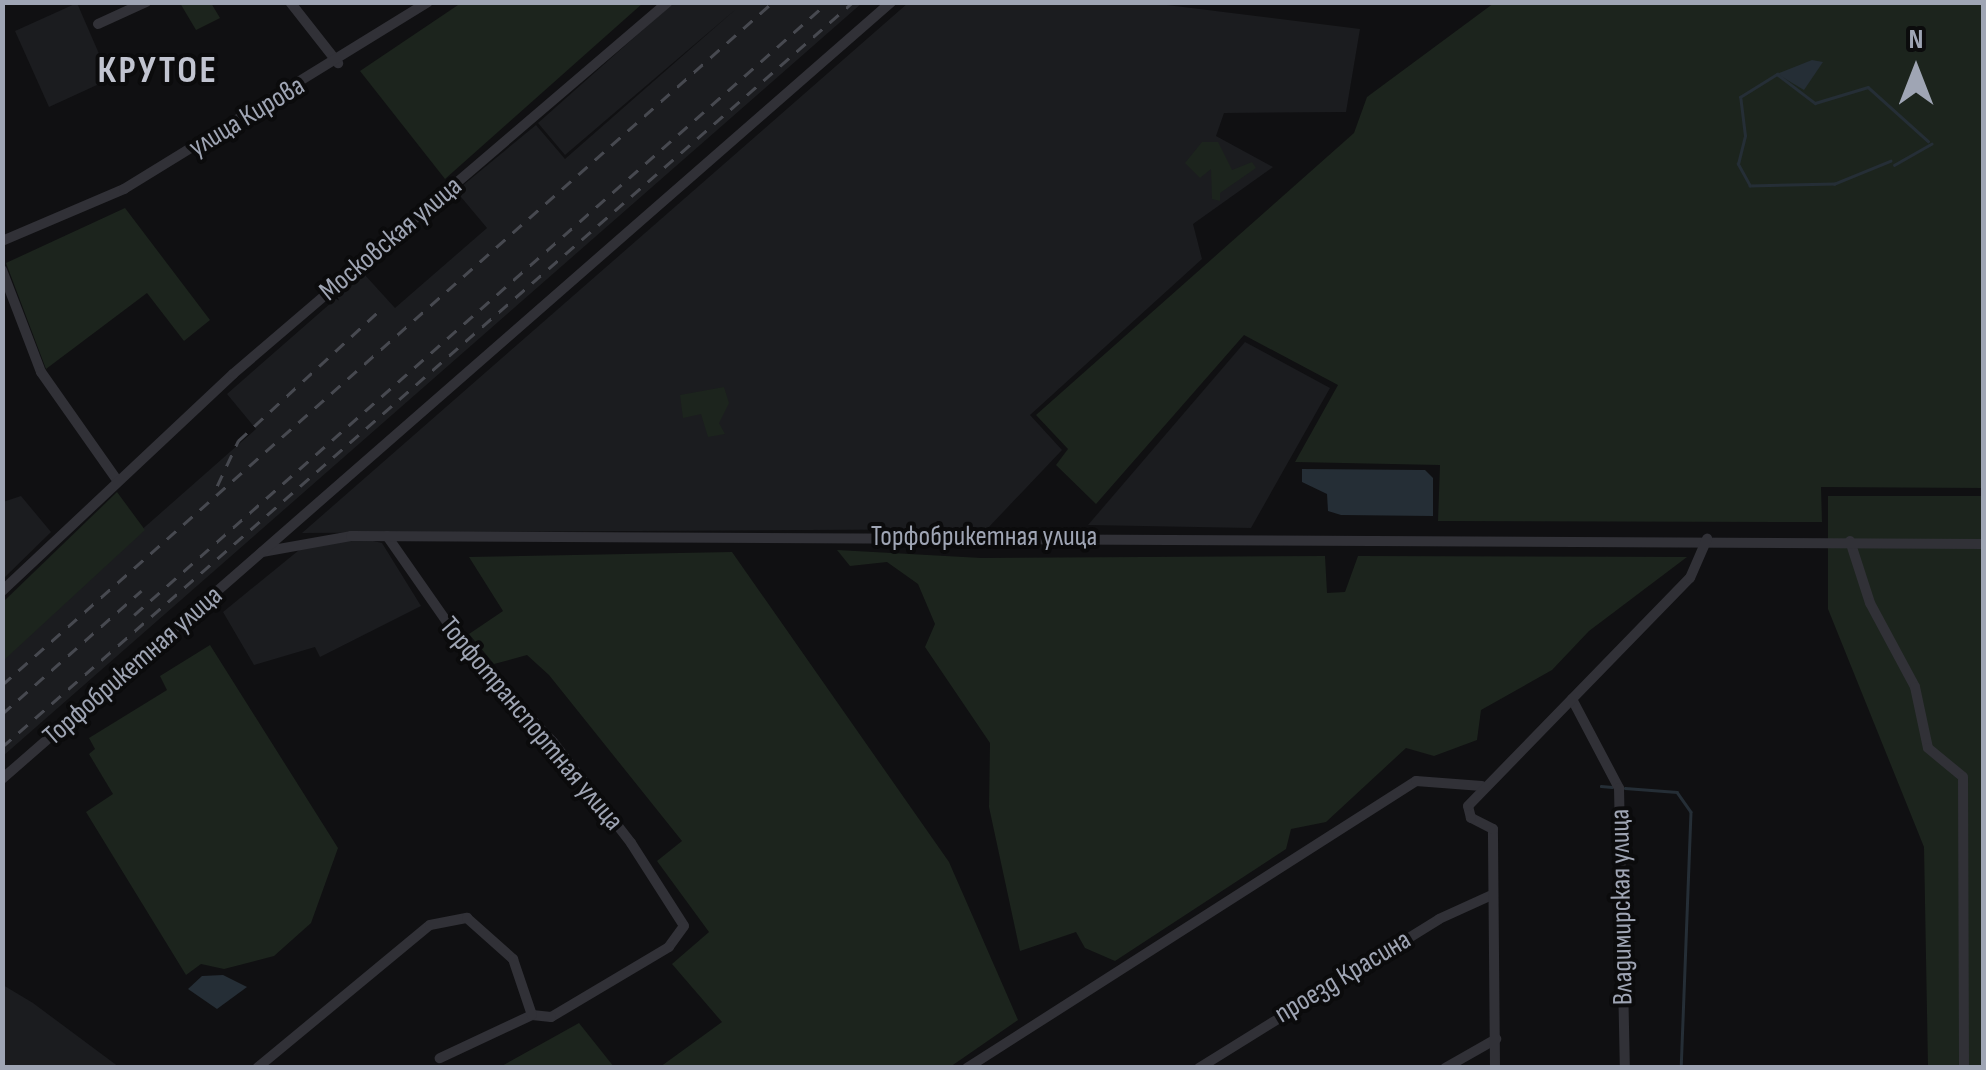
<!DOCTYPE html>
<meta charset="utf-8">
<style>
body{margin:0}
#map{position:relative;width:1986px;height:1070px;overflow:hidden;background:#101012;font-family:"Sofia Sans Condensed",sans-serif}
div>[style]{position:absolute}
.built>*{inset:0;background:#1b1c1f}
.green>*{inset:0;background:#1c241d}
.water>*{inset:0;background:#252e36}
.stream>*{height:2.5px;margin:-1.25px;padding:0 1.25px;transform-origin:1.25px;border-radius:1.25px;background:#252e36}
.minor>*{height:10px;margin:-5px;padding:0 5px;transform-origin:5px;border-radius:5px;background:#313137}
.rail>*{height:2.5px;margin-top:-1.25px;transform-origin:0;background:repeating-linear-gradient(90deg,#474950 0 12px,transparent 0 22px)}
span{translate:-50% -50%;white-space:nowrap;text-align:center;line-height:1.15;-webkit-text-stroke:8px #0b0b0c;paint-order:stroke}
.street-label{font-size:28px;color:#9fa5b4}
.district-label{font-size:38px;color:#c1c4d0;font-weight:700;letter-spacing:2.5px}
.frame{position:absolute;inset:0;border:5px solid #9fa5b4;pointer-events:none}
.north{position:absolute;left:1866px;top:20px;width:100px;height:100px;-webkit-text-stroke:8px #0b0b0c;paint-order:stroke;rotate:0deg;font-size:28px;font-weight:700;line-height:40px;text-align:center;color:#9fa5b4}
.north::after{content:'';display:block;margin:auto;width:35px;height:45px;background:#9fa5b4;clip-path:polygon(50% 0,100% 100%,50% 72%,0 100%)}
</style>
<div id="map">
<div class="built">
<div style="clip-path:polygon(77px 3px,110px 79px,49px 107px,15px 31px)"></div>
<div style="clip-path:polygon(673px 3px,862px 3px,3px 756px,3px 652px,256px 429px,227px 394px,364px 274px,395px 308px,487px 228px,456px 191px,536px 125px,565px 159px,736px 9px,565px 155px,538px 123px)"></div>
<div style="clip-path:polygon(908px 3px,1151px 3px,1360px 29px,1346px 112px,1224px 113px,1216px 136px,1273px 167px,1193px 224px,1202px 259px,1030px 415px,1062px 450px,987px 529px,302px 533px)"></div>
<div style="clip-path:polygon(1245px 342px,1330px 388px,1251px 528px,1088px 525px)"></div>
<div style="clip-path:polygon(21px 496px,51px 532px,3px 579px,3px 502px)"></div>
<div style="clip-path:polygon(364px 539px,382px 543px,421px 606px,320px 657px,315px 647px,254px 665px,223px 612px,304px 546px)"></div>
<div style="clip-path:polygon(3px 985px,33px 1003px,119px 1067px,3px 1067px)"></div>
</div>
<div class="green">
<div style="clip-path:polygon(180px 3px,211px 3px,220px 18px,196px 30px)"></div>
<div style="clip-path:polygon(643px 3px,445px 179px,360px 71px,461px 3px)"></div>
<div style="clip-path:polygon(1494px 3px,1983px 3px,1983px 488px,1821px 487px,1822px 522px,1438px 521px,1440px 465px,1295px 462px,1338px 385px,1244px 335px,1096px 504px,1056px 465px,1068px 449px,1036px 415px,1354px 133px,1367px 97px)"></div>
<div style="clip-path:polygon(1202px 142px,1218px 142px,1232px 170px,1252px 162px,1256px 168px,1220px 193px,1220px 201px,1212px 199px,1211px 169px,1200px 178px,1185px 163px)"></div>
<div style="clip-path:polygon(125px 208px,210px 320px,184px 341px,147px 293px,46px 369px,6px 263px)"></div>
<div style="clip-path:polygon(724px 387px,729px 403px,719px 423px,725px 434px,708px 437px,701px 414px,683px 418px,680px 395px)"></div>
<div style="clip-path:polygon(117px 492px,145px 530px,3px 661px,3px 602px)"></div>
<div style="clip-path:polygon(1828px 496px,1983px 496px,1983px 1067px,1928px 1067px,1924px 847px,1828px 609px)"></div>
<div style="clip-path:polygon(837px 550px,981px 558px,1325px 556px,1327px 593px,1345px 592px,1358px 556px,1687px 557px,1589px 631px,1552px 670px,1481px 710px,1477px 740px,1434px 756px,1406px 748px,1326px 822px,1291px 829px,1286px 849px,1115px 961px,1085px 948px,1076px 932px,1020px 951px,989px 807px,990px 743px,925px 647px,935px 624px,918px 584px,887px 562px,850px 566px)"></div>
<div style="clip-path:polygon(732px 552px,949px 862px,1018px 1020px,950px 1067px,660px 1067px,722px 1022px,672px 964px,709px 932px,657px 861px,682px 841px,549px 675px,527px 655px,494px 664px,469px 634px,503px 611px,469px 557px)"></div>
<div style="clip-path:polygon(210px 645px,338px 848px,311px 923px,274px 956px,224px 969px,201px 964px,186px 975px,86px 812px,113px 794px,89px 754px,95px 749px,89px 738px,167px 690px,160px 676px)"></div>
<div style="clip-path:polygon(579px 1023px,614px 1067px,500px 1067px)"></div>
</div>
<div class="water">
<div style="clip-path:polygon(1812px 60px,1823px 62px,1804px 90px,1777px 74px)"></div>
<div style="clip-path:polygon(1302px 469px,1425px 470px,1433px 478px,1433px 516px,1341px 515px,1328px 511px,1327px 494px,1302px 482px)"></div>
<div style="clip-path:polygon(223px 975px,247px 987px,217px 1009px,188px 989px,202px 976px)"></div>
</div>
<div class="stream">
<div style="left:1891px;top:161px;width:61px;rotate:157.7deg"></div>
<div style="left:1835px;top:184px;width:85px;rotate:178.7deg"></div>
<div style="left:1750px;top:186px;width:25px;rotate:-119deg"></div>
<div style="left:1738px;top:164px;width:29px;rotate:-76deg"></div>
<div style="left:1745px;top:136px;width:39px;rotate:-97deg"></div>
<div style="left:1740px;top:97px;width:44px;rotate:-31.9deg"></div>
<div style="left:1777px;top:74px;width:48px;rotate:37.3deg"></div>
<div style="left:1815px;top:103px;width:55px;rotate:-16.8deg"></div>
<div style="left:1868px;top:87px;width:81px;rotate:42deg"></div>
<div style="left:1894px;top:165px;width:43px;rotate:-29.6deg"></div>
<div style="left:1601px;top:786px;width:11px;rotate:5deg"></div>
<div style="left:1625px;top:788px;width:52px;rotate:4.4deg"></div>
<div style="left:1677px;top:792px;width:24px;rotate:55deg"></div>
<div style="left:1691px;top:812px;width:256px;rotate:92.2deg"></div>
</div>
<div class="minor">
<div style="left:290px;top:2px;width:78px;rotate:51.8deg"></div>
<div style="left:98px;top:24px;width:53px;rotate:-24.6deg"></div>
<div style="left:2px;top:241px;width:133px;rotate:-23.1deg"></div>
<div style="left:124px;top:189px;width:357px;rotate:-31.6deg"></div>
<div style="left:2px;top:270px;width:109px;rotate:69.1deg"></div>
<div style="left:41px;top:372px;width:132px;rotate:54.9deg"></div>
<div style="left:387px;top:536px;width:141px;rotate:55.1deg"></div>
<div style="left:468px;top:652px;width:124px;rotate:46.6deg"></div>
<div style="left:553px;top:742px;width:128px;rotate:52.3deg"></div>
<div style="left:631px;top:843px;width:98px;rotate:57.4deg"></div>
<div style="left:684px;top:926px;width:26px;rotate:126deg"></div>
<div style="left:669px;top:947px;width:137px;rotate:149.3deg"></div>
<div style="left:551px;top:1017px;width:19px;rotate:-174deg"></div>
<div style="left:532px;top:1015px;width:102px;rotate:154.9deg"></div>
<div style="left:1850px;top:541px;width:65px;rotate:72.1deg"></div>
<div style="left:1870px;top:603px;width:95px;rotate:61.8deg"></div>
<div style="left:1915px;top:687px;width:62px;rotate:78deg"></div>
<div style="left:1928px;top:748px;width:45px;rotate:39.6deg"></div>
<div style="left:1963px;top:777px;width:291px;rotate:89.8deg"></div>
<div style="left:262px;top:552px;width:90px;rotate:-10.2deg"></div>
<div style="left:351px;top:536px;width:1633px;rotate:0.28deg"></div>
<div style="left:2px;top:591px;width:317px;rotate:-43.2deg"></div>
<div style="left:233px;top:374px;width:572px;rotate:-40.54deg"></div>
<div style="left:1572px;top:699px;width:101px;rotate:62.2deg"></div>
<div style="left:1619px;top:788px;width:280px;rotate:88.8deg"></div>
<div style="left:2px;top:779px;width:1181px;rotate:-41.15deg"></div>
<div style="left:257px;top:1068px;width:224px;rotate:-39.6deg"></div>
<div style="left:430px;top:925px;width:38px;rotate:-11deg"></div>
<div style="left:467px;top:918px;width:62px;rotate:41.7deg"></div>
<div style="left:513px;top:959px;width:59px;rotate:71.3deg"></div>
<div style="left:967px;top:1068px;width:533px;rotate:-32.59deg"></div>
<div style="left:1416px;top:781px;width:66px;rotate:4.3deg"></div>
<div style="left:1199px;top:1068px;width:282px;rotate:-31.8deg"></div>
<div style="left:1439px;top:919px;width:58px;rotate:-24.4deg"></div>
<div style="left:1445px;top:1068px;width:59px;rotate:-29.6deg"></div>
<div style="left:1495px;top:1068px;width:239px;rotate:-90.5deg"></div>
<div style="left:1493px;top:829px;width:25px;rotate:-153deg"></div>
<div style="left:1471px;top:818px;width:12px;rotate:-104deg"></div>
<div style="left:1468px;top:806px;width:318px;rotate:-45.8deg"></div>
<div style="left:1690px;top:578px;width:43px;rotate:-66.4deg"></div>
</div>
<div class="rail">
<div style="left:217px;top:486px;width:50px;rotate:-65deg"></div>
<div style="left:238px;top:441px;width:195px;rotate:-42.7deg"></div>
<div style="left:134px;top:615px;width:926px;rotate:-41.45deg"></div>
<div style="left:2px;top:685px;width:1030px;rotate:-41.54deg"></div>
<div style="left:2px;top:714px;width:186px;rotate:-41.5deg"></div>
<div style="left:2px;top:747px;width:1131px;rotate:-41.2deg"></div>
</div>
<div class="street-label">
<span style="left:247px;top:117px;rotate:-31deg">улица Кирова</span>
<span style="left:391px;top:239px;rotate:-40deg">Московская улица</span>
<span style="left:984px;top:537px">Торфобрикетная улица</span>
<span style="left:133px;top:666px;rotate:-41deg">Торфобрикетная улица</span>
<span style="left:531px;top:724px;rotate:50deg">Торфотранспортная улица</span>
<span style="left:1622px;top:907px;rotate:-91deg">Владимирская улица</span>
<span style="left:1343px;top:977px;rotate:-31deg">проезд Красина</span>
</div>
<div class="district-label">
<span style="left:158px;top:71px">КРУТОЕ</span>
</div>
<div class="frame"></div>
<div class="north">N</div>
</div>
